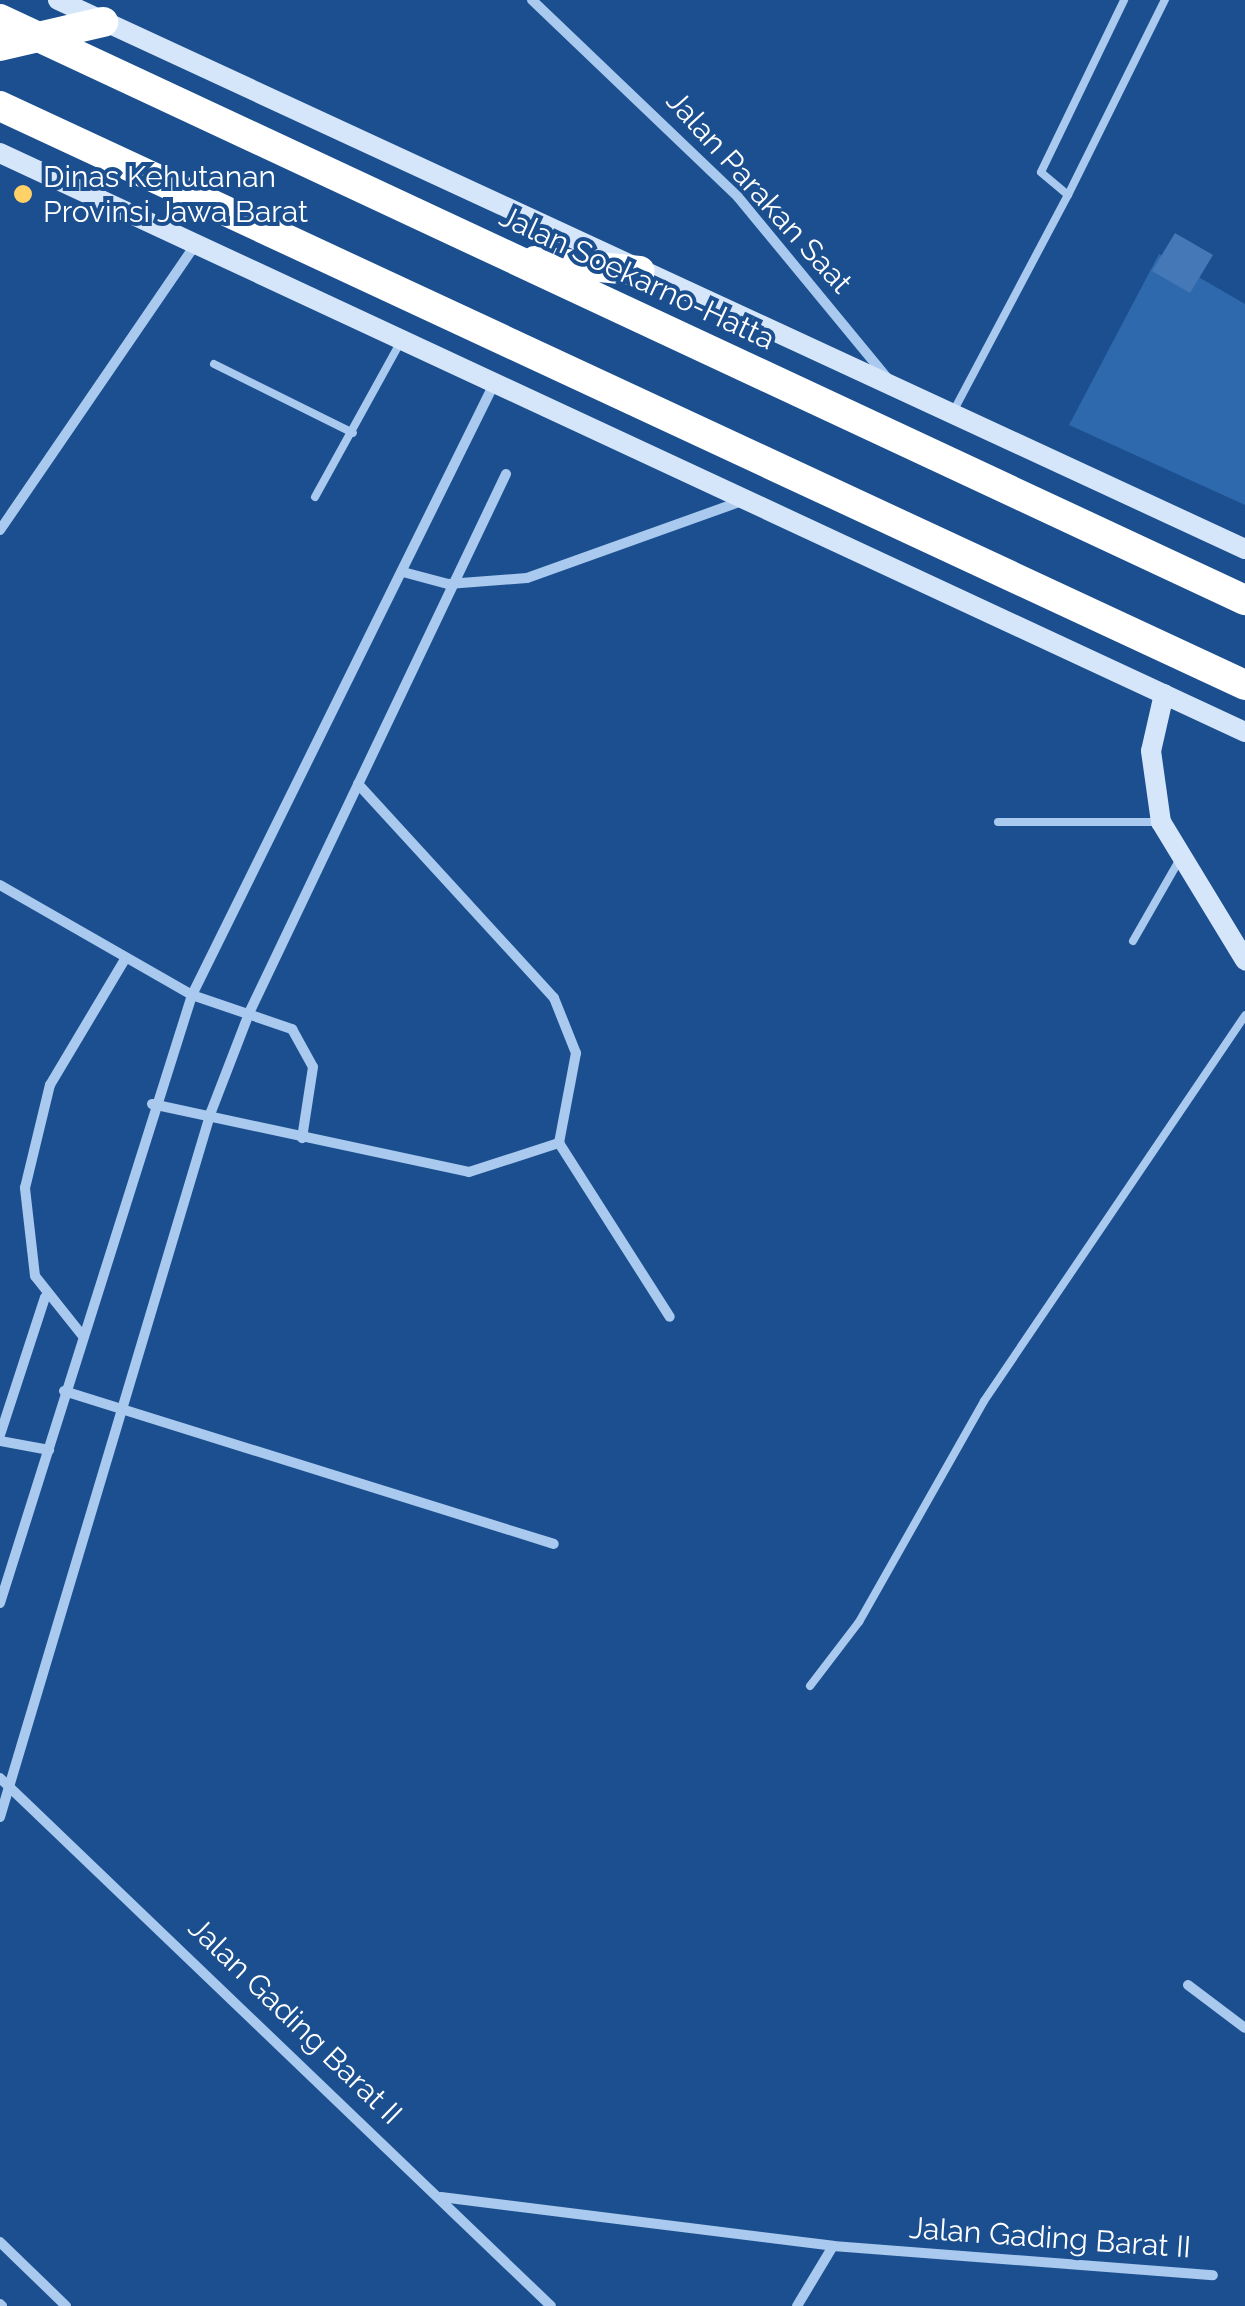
<!DOCTYPE html>
<style>
body{margin:0}
#map{position:relative;width:1245px;height:2306px;overflow:hidden;background:#1b4f8f;font-family:Raleway,sans-serif}
div>[style]{position:absolute}
.green>*{inset:0;background:#2e69ad}
.building>*{inset:0;background:#4478b7}
.lane>*{height:8px;margin:-4px;padding:0 4px;transform-origin:4px;border-radius:4px;background:#a9c9ee}
.street>*{height:10px;margin:-5px;padding:0 5px;transform-origin:5px;border-radius:5px;background:#a9c9ee}
.secondary>*{height:20px;margin:-10px;padding:0 10px;transform-origin:10px;border-radius:10px;background:#d6e6fa}
.highway>*{height:30px;margin:-15px;padding:0 15px;transform-origin:15px;border-radius:15px;background:#fff}
.dots>*{width:28px;height:28px;translate:-50% -50%;box-sizing:border-box;border:5px solid #1b4f8f;border-radius:50%}
span{translate:-50% -50%;white-space:nowrap;text-align:center;line-height:1.15;-webkit-text-stroke:8px #1b4f8f;paint-order:stroke}
.poi-label{font-size:30px;color:#fff}
.left{translate:0 -50%;text-align:left}
.street-label{font-size:30px;color:#fff}
</style>
<div id="map">
<div class="green">
<div style="clip-path:polygon(1159px 254px,1245px 304px,1245px 505px,1069px 425px)"></div>
</div>
<div class="building">
<div style="clip-path:polygon(1175px 233px,1213px 255px,1190px 293px,1152px 271px)"></div>
</div>
<div class="lane">
<div style="left:1068px;top:195px;width:218px;rotate:-63.6deg"></div>
<div style="left:214px;top:364px;width:155px;rotate:26.4deg"></div>
<div style="left:953px;top:412px;width:246px;rotate:-62.1deg"></div>
<div style="left:1068px;top:195px;width:35px;rotate:-140deg"></div>
<div style="left:1041px;top:172px;width:191px;rotate:-64.2deg"></div>
<div style="left:315px;top:497px;width:176px;rotate:-61.1deg"></div>
<div style="left:998px;top:822px;width:159px"></div>
<div style="left:1133px;top:941px;width:95px;rotate:-60.2deg"></div>
<div style="left:810px;top:1686px;width:81px;rotate:-52.6deg"></div>
<div style="left:859px;top:1622px;width:254px;rotate:-60.5deg"></div>
<div style="left:984px;top:1401px;width:466px;rotate:-55.9deg"></div>
</div>
<div class="street">
<div style="left:532px;top:0;width:285px;rotate:43.7deg"></div>
<div style="left:738px;top:197px;width:234px;rotate:50.5deg"></div>
<div style="left:0;top:530px;width:345px;rotate:-55.6deg"></div>
<div style="left:403px;top:572px;width:47px;rotate:14.9deg"></div>
<div style="left:448px;top:584px;width:79px;rotate:-4.3deg"></div>
<div style="left:527px;top:578px;width:232px;rotate:-19.7deg"></div>
<div style="left:358px;top:784px;width:290px;rotate:47.5deg"></div>
<div style="left:554px;top:998px;width:59px;rotate:68.2deg"></div>
<div style="left:576px;top:1053px;width:92px;rotate:100.7deg"></div>
<div style="left:559px;top:1143px;width:206px;rotate:57.5deg"></div>
<div style="left:0;top:885px;width:221px;rotate:29.8deg"></div>
<div style="left:192px;top:995px;width:106px;rotate:18.8deg"></div>
<div style="left:292px;top:1029px;width:43px;rotate:61.1deg"></div>
<div style="left:313px;top:1067px;width:72px;rotate:98.8deg"></div>
<div style="left:152px;top:1104px;width:324px;rotate:12.1deg"></div>
<div style="left:469px;top:1172px;width:95px;rotate:-17.9deg"></div>
<div style="left:82px;top:1335px;width:75px;rotate:-128.5deg"></div>
<div style="left:35px;top:1276px;width:89px;rotate:-96.5deg"></div>
<div style="left:25px;top:1188px;width:106px;rotate:-76.4deg"></div>
<div style="left:50px;top:1085px;width:144px;rotate:-59.2deg"></div>
<div style="left:64px;top:1391px;width:513px;rotate:17.34deg"></div>
<div style="left:0;top:1435px;width:145px;rotate:-71.9deg"></div>
<div style="left:0;top:1441px;width:50px;rotate:10.4deg"></div>
<div style="left:0;top:1603px;width:638px;rotate:-72.47deg"></div>
<div style="left:192px;top:995px;width:684px;rotate:-63.7deg"></div>
<div style="left:0;top:1778px;width:763px;rotate:43.78deg"></div>
<div style="left:0;top:1817px;width:736px;rotate:-73.34deg"></div>
<div style="left:211px;top:1112px;width:108px;rotate:-68.9deg"></div>
<div style="left:250px;top:1011px;width:595px;rotate:-64.51deg"></div>
<div style="left:1188px;top:1985px;width:71px;rotate:37deg"></div>
<div style="left:441px;top:2197px;width:395px;rotate:7.1deg"></div>
<div style="left:833px;top:2246px;width:381px;rotate:4.4deg"></div>
<div style="left:0;top:2242px;width:92px;rotate:44.1deg"></div>
<div style="left:0;top:2304px;width:3px;rotate:45deg"></div>
<div style="left:797px;top:2306px;width:70px;rotate:-59deg"></div>
</div>
<div class="secondary">
<div style="left:58px;top:0;width:1308px;rotate:24.82deg"></div>
<div style="left:0;top:153px;width:1373px;rotate:24.94deg"></div>
<div style="left:1164px;top:694px;width:58px;rotate:102.8deg"></div>
<div style="left:1151px;top:751px;width:72px;rotate:82deg"></div>
<div style="left:1161px;top:822px;width:162px;rotate:58.7deg"></div>
</div>
<div class="highway">
<div style="left:0;top:19px;width:1374px;rotate:25.02deg"></div>
<div style="left:0;top:46px;width:106px;rotate:-13.1deg"></div>
<div style="left:0;top:106px;width:1373px;rotate:24.94deg"></div>
<div style="left:535px;top:261px;width:105px;rotate:5.4deg"></div>
</div>
<div class="dots">
<div style="left:23px;top:194px;background:#ffd166"></div>
</div>
<div class="poi-label">
<span class="left" style="left:43px;top:194px">Dinas Kehutanan<br>Provinsi Jawa Barat</span>
</div>
<div class="street-label">
<span style="left:759px;top:192px;rotate:48deg">Jalan Parakan Saat</span>
<span style="left:637px;top:278px;rotate:25deg">Jalan Soekarno-Hatta</span>
<span style="left:295px;top:2021px;rotate:44deg">Jalan Gading Barat II</span>
<span style="left:1050px;top:2238px;rotate:4deg">Jalan Gading Barat II</span>
</div>
</div>
